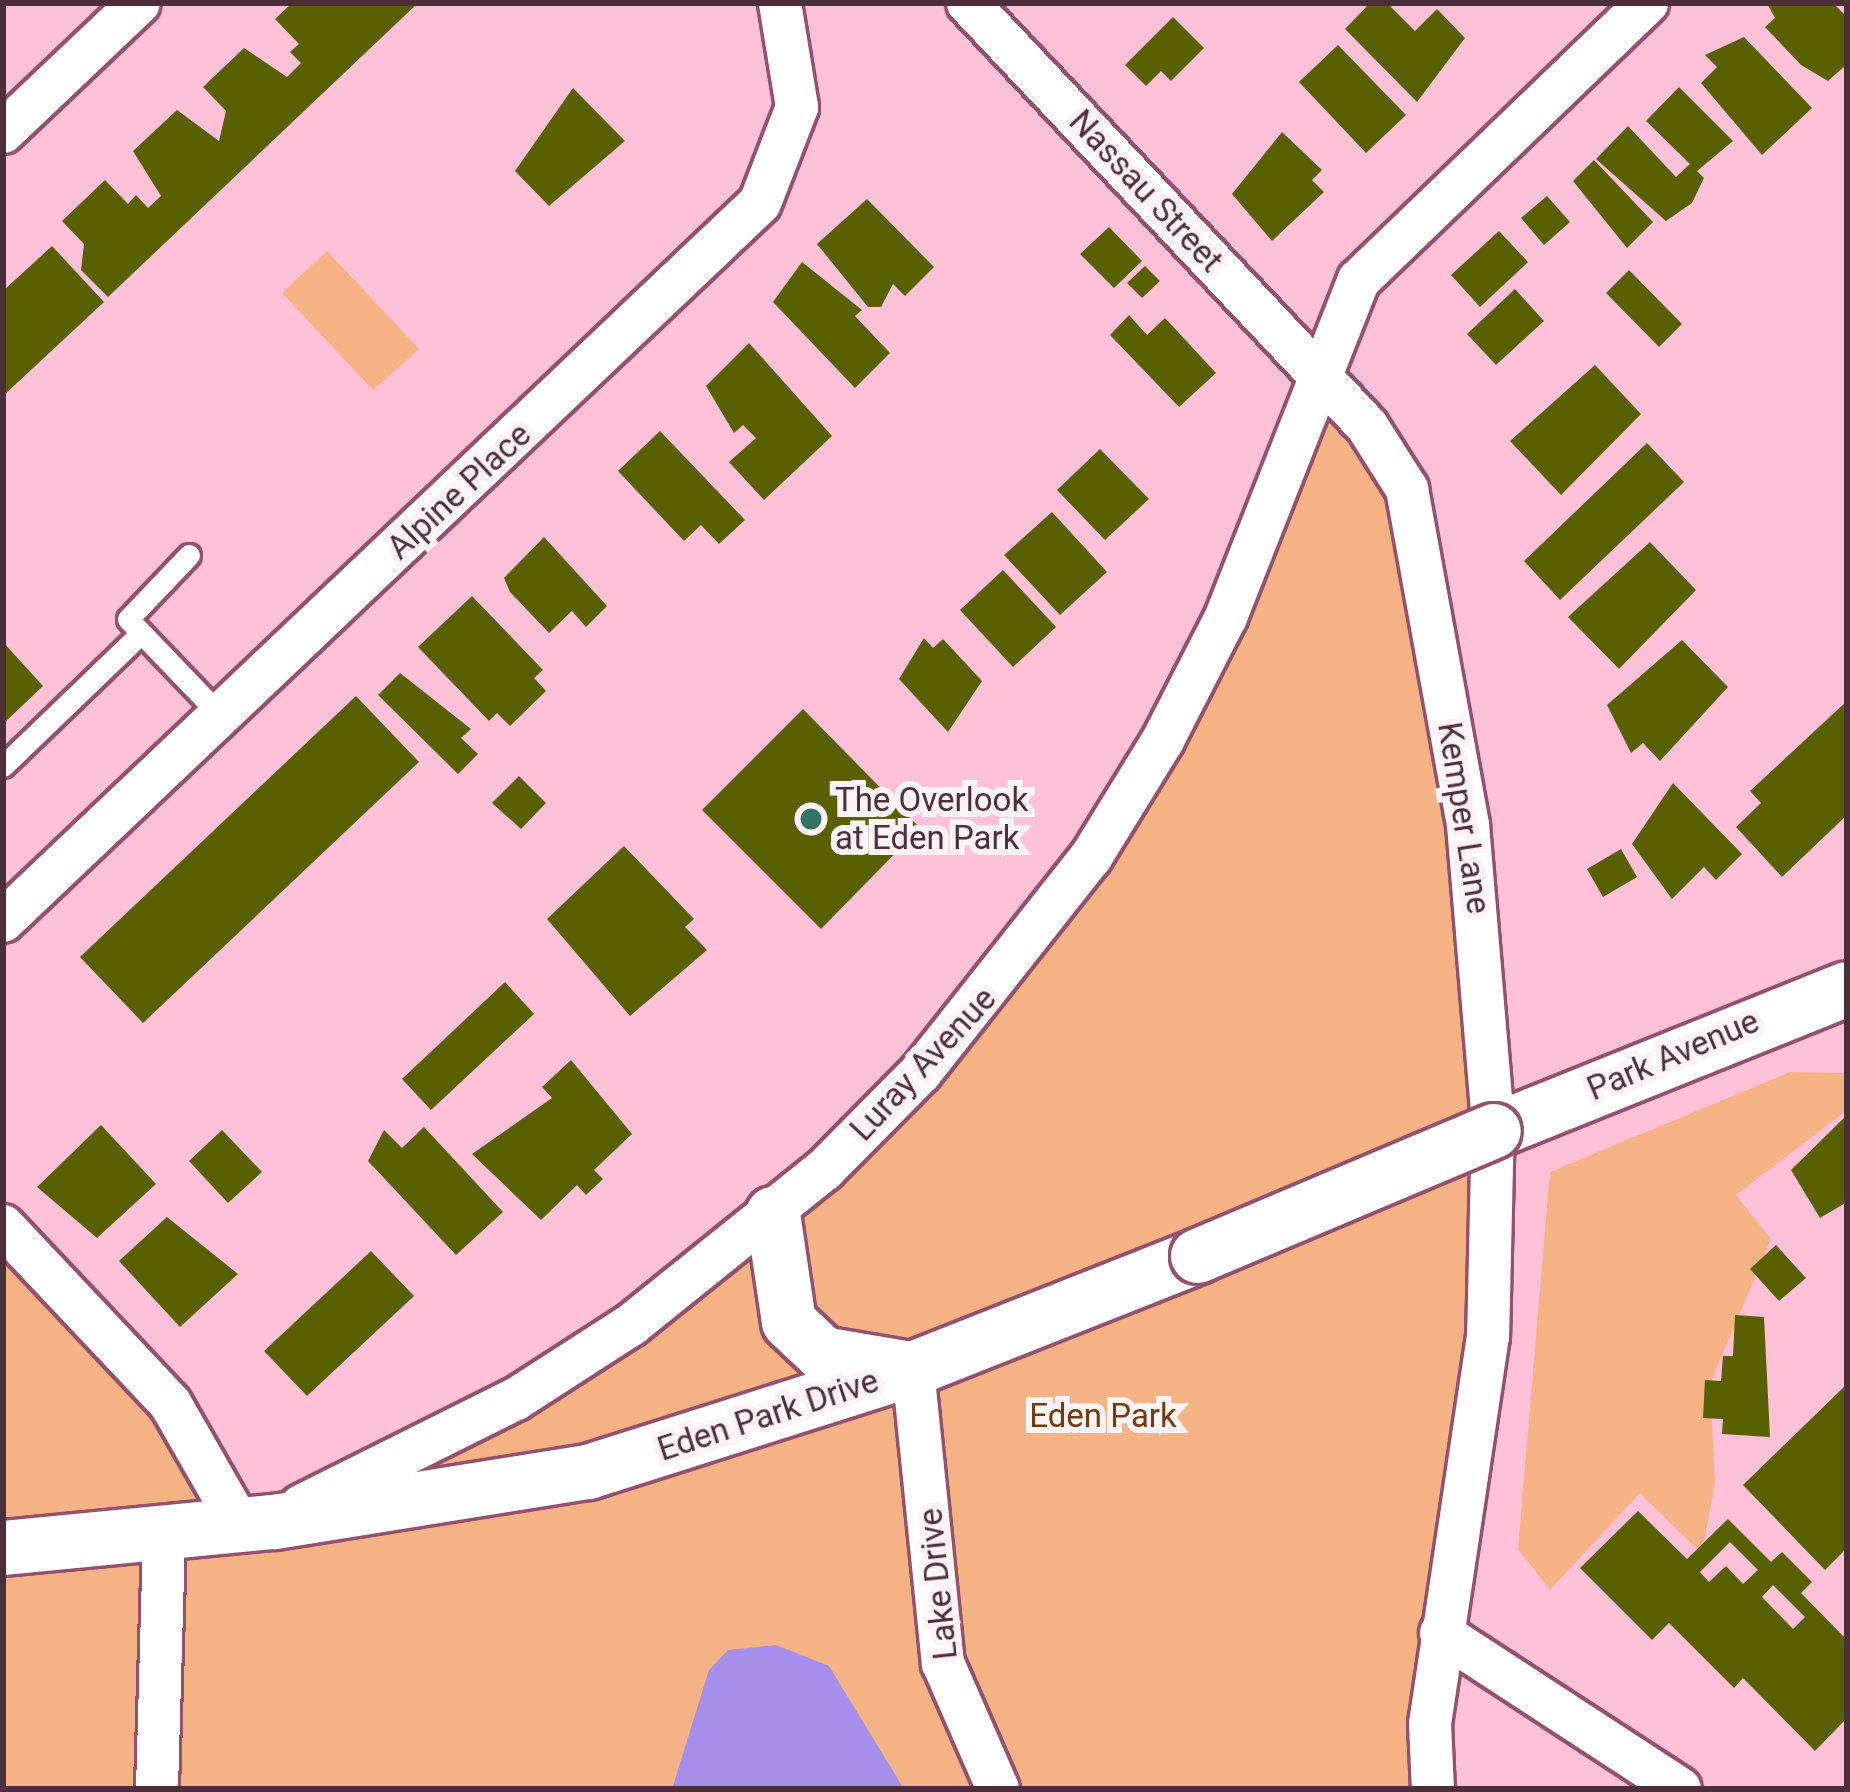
<!DOCTYPE html>
<style>
body{margin:0}
#map{position:relative;width:1850px;height:1792px;overflow:hidden;background:#fec1d8;font-family:Roboto,sans-serif}
div>[style]{position:absolute}
.green>*{inset:0;background:#f5b285}
.water>*{inset:0;background:#a68fea}
.building>*{inset:0;background:#596001}
.roads{filter:drop-shadow(3px 0 #93516d) drop-shadow(-3px 0 #93516d) drop-shadow(0 3px #93516d) drop-shadow(0 -3px #93516d)}
.service>*{height:21px;margin:-10.5px;padding:0 10.5px;transform-origin:10.5px;border-radius:10.5px;background:#fff}
.minor>*{height:42px;margin:-21px;padding:0 21px;transform-origin:21px;border-radius:21px;background:#fff}
.tertiary>*{height:54px;margin:-27px;padding:0 27px;transform-origin:27px;border-radius:27px;background:#fff}
.bridges{filter:drop-shadow(3px 0 #93516d) drop-shadow(-3px 0 #93516d) drop-shadow(0 3px #93516d) drop-shadow(0 -3px #93516d)}
.tertiary-bridge>*{height:54px;margin:-27px;padding:0 27px;transform-origin:27px;border-radius:27px;background:#fff}
.dots>*{width:33px;height:33px;translate:-50% -50%;box-sizing:border-box;border:6px solid #fcf3f6;border-radius:50%}
span{translate:-50% -50%;white-space:nowrap;text-align:center;line-height:1.15;-webkit-text-stroke:12px #fcf3f6;paint-order:stroke}
.street-label{font-size:33px;color:#4d2f3b}
.poi-label{font-size:33px;color:#4d2f3b}
.left{translate:0 -50%;text-align:left}
.park-label{font-size:33px;color:#733b0b}
.frame{position:absolute;inset:0;border:6px solid #4d2f3b;pointer-events:none}
</style>
<div id="map">
<div class="green">
<div style="clip-path:polygon(327px 251px,419px 349px,373px 390px,282px 293px)"></div>
<div style="clip-path:polygon(1324px 380px,1407px 489px,1493px 1121px,1433px 1789px,3px 1789px,3px 1226px,222px 1482px,275px 1522px,719px 1260px,1091px 857px)"></div>
<div style="clip-path:polygon(1790px 1072px,1847px 1073px,1847px 1110px,1736px 1195px,1771px 1239px,1710px 1384px,1715px 1482px,1702px 1554px,1640px 1493px,1550px 1590px,1518px 1549px,1550px 1172px)"></div>
</div>
<div class="water">
<div style="clip-path:polygon(776px 1645px,829px 1666px,904px 1789px,672px 1789px,709px 1670px,728px 1650px)"></div>
</div>
<div class="building">
<div style="clip-path:polygon(292px 3px,418px 3px,108px 297px,81px 270px,84px 244px,62px 221px,105px 180px,128px 204px,136px 195px,148px 208px,161px 196px,133px 151px,177px 110px,219px 141px,226px 111px,203px 87px,244px 48px,287px 77px,301px 63px,290px 52px,299px 44px,275px 19px)"></div>
<div style="clip-path:polygon(1370px 3px,1387px 3px,1415px 31px,1437px 9px,1465px 38px,1417px 102px,1345px 29px)"></div>
<div style="clip-path:polygon(1767px 3px,1833px 3px,1847px 17px,1847px 64px,1828px 81px,1801px 65px,1765px 27px,1775px 18px)"></div>
<div style="clip-path:polygon(1173px 17px,1204px 48px,1171px 81px,1161px 71px,1146px 86px,1125px 65px)"></div>
<div style="clip-path:polygon(1744px 37px,1812px 108px,1762px 155px,1701px 83px,1717px 67px,1705px 55px)"></div>
<div style="clip-path:polygon(1338px 45px,1406px 115px,1366px 153px,1299px 82px)"></div>
<div style="clip-path:polygon(1679px 87px,1733px 141px,1697px 171px,1704px 178px,1692px 203px,1666px 221px,1596px 159px,1628px 126px,1676px 177px,1690px 164px,1646px 121px)"></div>
<div style="clip-path:polygon(573px 88px,625px 141px,549px 206px,515px 171px)"></div>
<div style="clip-path:polygon(1282px 132px,1322px 170px,1312px 180px,1324px 192px,1272px 241px,1232px 194px)"></div>
<div style="clip-path:polygon(1594px 160px,1653px 222px,1627px 248px,1573px 181px)"></div>
<div style="clip-path:polygon(1547px 196px,1570px 222px,1544px 245px,1521px 218px)"></div>
<div style="clip-path:polygon(867px 199px,934px 267px,905px 296px,893px 284px,881px 307px,868px 307px,817px 244px)"></div>
<div style="clip-path:polygon(1109px 227px,1142px 261px,1114px 288px,1080px 254px)"></div>
<div style="clip-path:polygon(1499px 231px,1528px 262px,1480px 307px,1451px 275px)"></div>
<div style="clip-path:polygon(52px 246px,104px 302px,3px 396px,3px 291px)"></div>
<div style="clip-path:polygon(802px 262px,862px 310px,855px 316px,890px 353px,855px 388px,773px 302px)"></div>
<div style="clip-path:polygon(1145px 266px,1160px 281px,1142px 298px,1127px 283px)"></div>
<div style="clip-path:polygon(1629px 270px,1682px 324px,1659px 347px,1606px 293px)"></div>
<div style="clip-path:polygon(1515px 289px,1544px 321px,1496px 365px,1467px 334px)"></div>
<div style="clip-path:polygon(1129px 315px,1147px 335px,1165px 318px,1216px 373px,1179px 407px,1110px 335px)"></div>
<div style="clip-path:polygon(749px 343px,832px 436px,764px 500px,729px 462px,756px 438px,743px 425px,734px 433px,706px 386px)"></div>
<div style="clip-path:polygon(1595px 365px,1641px 414px,1561px 495px,1510px 441px)"></div>
<div style="clip-path:polygon(660px 431px,745px 520px,719px 544px,701px 525px,684px 541px,618px 471px)"></div>
<div style="clip-path:polygon(1647px 443px,1684px 482px,1560px 600px,1524px 561px)"></div>
<div style="clip-path:polygon(1100px 449px,1149px 499px,1105px 540px,1057px 490px)"></div>
<div style="clip-path:polygon(1052px 512px,1107px 572px,1060px 615px,1004px 555px)"></div>
<div style="clip-path:polygon(544px 537px,607px 606px,586px 627px,572px 611px,549px 633px,510px 592px,504px 578px)"></div>
<div style="clip-path:polygon(1650px 542px,1696px 590px,1619px 669px,1568px 617px)"></div>
<div style="clip-path:polygon(1003px 570px,1056px 627px,1013px 667px,960px 610px)"></div>
<div style="clip-path:polygon(472px 596px,543px 670px,534px 678px,546px 691px,510px 726px,497px 713px,489px 721px,418px 647px)"></div>
<div style="clip-path:polygon(924px 638px,933px 648px,943px 639px,982px 681px,948px 732px,899px 679px)"></div>
<div style="clip-path:polygon(1682px 640px,1728px 687px,1660px 761px,1643px 743px,1631px 753px,1607px 705px)"></div>
<div style="clip-path:polygon(3px 642px,43px 686px,3px 724px)"></div>
<div style="clip-path:polygon(400px 673px,471px 729px,461px 738px,478px 754px,458px 774px,378px 695px)"></div>
<div style="clip-path:polygon(356px 696px,419px 762px,143px 1023px,80px 957px)"></div>
<div style="clip-path:polygon(1847px 701px,1847px 815px,1782px 877px,1736px 827px,1761px 803px,1750px 791px)"></div>
<div style="clip-path:polygon(803px 709px,920px 828px,821px 929px,702px 810px)"></div>
<div style="clip-path:polygon(519px 776px,546px 803px,521px 829px,492px 803px)"></div>
<div style="clip-path:polygon(1673px 783px,1742px 854px,1716px 880px,1704px 867px,1672px 899px,1632px 844px)"></div>
<div style="clip-path:polygon(624px 846px,694px 919px,685px 927px,707px 950px,630px 1016px,547px 919px)"></div>
<div style="clip-path:polygon(1621px 849px,1637px 877px,1603px 897px,1587px 869px)"></div>
<div style="clip-path:polygon(505px 982px,534px 1014px,431px 1110px,402px 1079px)"></div>
<div style="clip-path:polygon(571px 1060px,632px 1134px,594px 1170px,603px 1179px,586px 1195px,577px 1185px,541px 1220px,472px 1154px,552px 1098px,542px 1087px)"></div>
<div style="clip-path:polygon(1847px 1115px,1847px 1202px,1820px 1218px,1791px 1170px)"></div>
<div style="clip-path:polygon(101px 1125px,156px 1184px,97px 1238px,37px 1187px)"></div>
<div style="clip-path:polygon(424px 1127px,503px 1212px,456px 1255px,368px 1161px,384px 1130px,402px 1148px)"></div>
<div style="clip-path:polygon(222px 1130px,262px 1172px,228px 1203px,189px 1161px)"></div>
<div style="clip-path:polygon(167px 1217px,238px 1274px,180px 1327px,119px 1261px)"></div>
<div style="clip-path:polygon(1776px 1245px,1806px 1278px,1779px 1301px,1750px 1269px)"></div>
<div style="clip-path:polygon(371px 1251px,414px 1296px,307px 1396px,264px 1351px)"></div>
<div style="clip-path:polygon(1735px 1315px,1764px 1317px,1770px 1437px,1722px 1434px,1723px 1419px,1703px 1418px,1705px 1380px,1721px 1381px,1723px 1356px,1733px 1356px)"></div>
<div style="clip-path:polygon(1847px 1384px,1847px 1548px,1825px 1570px,1743px 1485px)"></div>
<div style="clip-path:polygon(evenodd,1638px 1511px,1687px 1559px,1728px 1519px,1771px 1562px,1782px 1552px,1812px 1582px,1801px 1593px,1847px 1640px,1847px 1718px,1815px 1751px,1743px 1678px,1734px 1688px,1669px 1623px,1652px 1640px,1580px 1568px,1638px 1511px,1730px 1542px,1758px 1570px,1743px 1584px,1726px 1566px,1709px 1582px,1700px 1572px,1730px 1542px,1638px 1511px,1773px 1585px,1805px 1617px,1793px 1629px,1762px 1597px,1773px 1585px)"></div>
</div>
<div class="roads">
<div class="service">
<div style="left:189px;top:555px;width:88px;rotate:133.6deg"></div>
<div style="left:128px;top:619px;width:133px;rotate:46.2deg"></div>
<div style="left:3px;top:766px;width:192px;rotate:-43.9deg"></div>
</div>
<div class="minor">
<div style="left:968px;top:3px;width:581px;rotate:46.67deg"></div>
<div style="left:1367px;top:426px;width:75px;rotate:57.6deg"></div>
<div style="left:1407px;top:489px;width:341px;rotate:79.7deg"></div>
<div style="left:1468px;top:825px;width:297px;rotate:85.2deg"></div>
<div style="left:1493px;top:1121px;width:215px;rotate:91.3deg"></div>
<div style="left:1488px;top:1336px;width:392px;rotate:98.5deg"></div>
<div style="left:1430px;top:1724px;width:65px;rotate:87.4deg"></div>
<div style="left:3px;top:132px;width:187px;rotate:-43.5deg"></div>
<div style="left:3px;top:921px;width:1043px;rotate:-43.49deg"></div>
<div style="left:760px;top:203px;width:103px;rotate:-68.9deg"></div>
<div style="left:797px;top:107px;width:105px;rotate:-99.3deg"></div>
<div style="left:3px;top:1226px;width:243px;rotate:46.7deg"></div>
<div style="left:170px;top:1403px;width:141px;rotate:60.2deg"></div>
<div style="left:913px;top:1369px;width:296px;rotate:84.2deg"></div>
<div style="left:943px;top:1663px;width:137px;rotate:66.4deg"></div>
<div style="left:301px;top:1506px;width:240px;rotate:-26.5deg"></div>
<div style="left:516px;top:1399px;width:137px;rotate:-32.8deg"></div>
<div style="left:631px;top:1325px;width:248px;rotate:-38.8deg"></div>
<div style="left:824px;top:1170px;width:138px;rotate:-45.3deg"></div>
<div style="left:921px;top:1072px;width:274px;rotate:-51.7deg"></div>
<div style="left:1091px;top:857px;width:137px;rotate:-58.4deg"></div>
<div style="left:1163px;top:740px;width:138px;rotate:-62.9deg"></div>
<div style="left:1226px;top:617px;width:362px;rotate:-68.5deg"></div>
<div style="left:1359px;top:280px;width:400px;rotate:-43.9deg"></div>
<div style="left:1441px;top:1633px;width:285px;rotate:33.1deg"></div>
<div style="left:157px;top:1789px;width:257px;rotate:-88.4deg"></div>
</div>
<div class="tertiary">
<div style="left:1494px;top:1131px;width:380px;rotate:-21.9deg"></div>
<div style="left:773px;top:1214px;width:109px;rotate:81.6deg"></div>
<div style="left:789px;top:1322px;width:47px;rotate:43.3deg"></div>
<div style="left:823px;top:1354px;width:82px;rotate:9.8deg"></div>
<div style="left:3px;top:1548px;width:273px;rotate:-5.5deg"></div>
<div style="left:275px;top:1522px;width:317px;rotate:-9.1deg"></div>
<div style="left:588px;top:1472px;width:341px;rotate:-17.6deg"></div>
<div style="left:913px;top:1369px;width:307px;rotate:-21.6deg"></div>
</div>
</div>
<div class="bridges">
<div class="tertiary-bridge">
<div style="left:1198px;top:1256px;width:321px;rotate:-22.9deg"></div>
</div>
</div>
<div class="dots">
<div style="left:811px;top:819px;background:#337464"></div>
</div>
<div class="street-label">
<span style="left:1146px;top:191px;rotate:47deg">Nassau Street</span>
<span style="left:459px;top:491px;rotate:-43deg">Alpine Place</span>
<span style="left:1464px;top:818px;rotate:81deg">Kemper Lane</span>
<span style="left:1673px;top:1055px;rotate:-23deg">Park Avenue</span>
<span style="left:923px;top:1064px;rotate:-47deg">Luray Avenue</span>
<span style="left:768px;top:1415px;rotate:-18deg">Eden Park Drive</span>
<span style="left:938px;top:1584px;rotate:-96deg">Lake Drive</span>
</div>
<div class="poi-label">
<span class="left" style="left:835px;top:819px">The Overlook<br>at Eden Park</span>
</div>
<div class="park-label">
<span style="left:1103px;top:1416px">Eden Park</span>
</div>
<div class="frame"></div>
</div>
